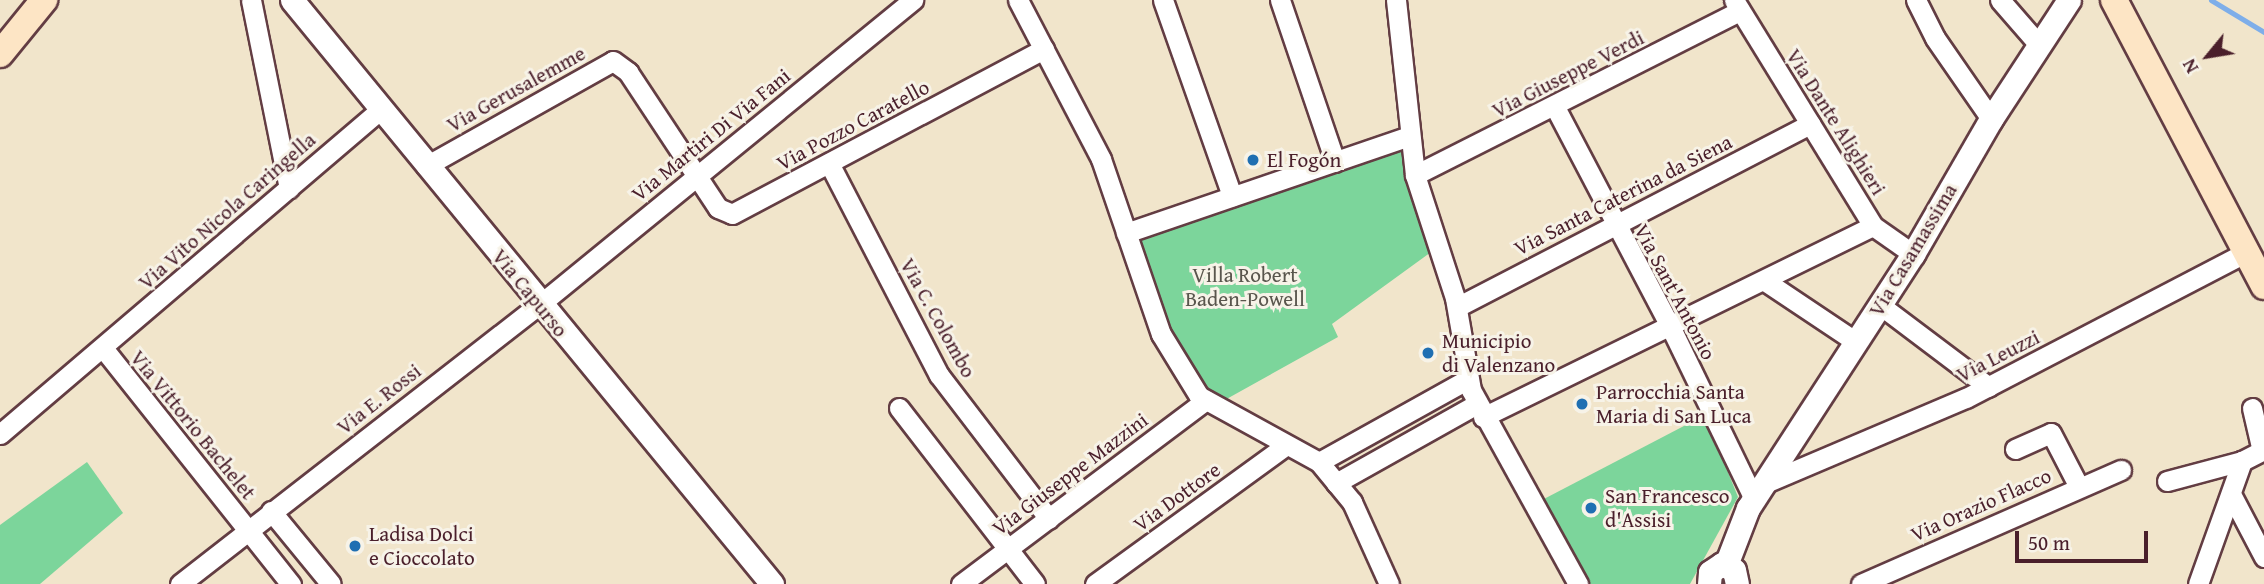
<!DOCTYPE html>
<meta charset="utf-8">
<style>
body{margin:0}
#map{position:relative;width:2264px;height:584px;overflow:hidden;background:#f1e5cb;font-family:"Gentium Book Plus",serif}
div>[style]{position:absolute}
.green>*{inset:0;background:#7cd59b}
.stream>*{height:5px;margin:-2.5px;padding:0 2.5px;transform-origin:2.5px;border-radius:2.5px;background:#7eaee9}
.roads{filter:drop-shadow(2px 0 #633d43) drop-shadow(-2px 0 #633d43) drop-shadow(0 2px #633d43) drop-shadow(0 -2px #633d43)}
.minor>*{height:19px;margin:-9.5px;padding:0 9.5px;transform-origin:9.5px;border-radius:9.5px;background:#fff}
.tertiary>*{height:23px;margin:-11.5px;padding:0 11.5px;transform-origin:11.5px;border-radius:11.5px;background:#fff}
.secondary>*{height:26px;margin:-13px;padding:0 13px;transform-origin:13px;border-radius:13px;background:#fde5c5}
.dots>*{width:19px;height:19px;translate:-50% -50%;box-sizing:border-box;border:4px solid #f7f3e8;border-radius:50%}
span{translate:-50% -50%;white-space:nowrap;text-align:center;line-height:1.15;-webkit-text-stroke:6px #f7f3e8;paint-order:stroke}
.street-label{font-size:21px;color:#4a1f2b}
.poi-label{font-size:21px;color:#4a1f2b}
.left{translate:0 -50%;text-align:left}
.park-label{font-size:21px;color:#59564d}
.north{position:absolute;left:2173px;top:21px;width:70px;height:70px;-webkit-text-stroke:5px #f7f3e8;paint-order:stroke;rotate:240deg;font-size:19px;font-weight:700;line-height:28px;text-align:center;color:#4a1f2b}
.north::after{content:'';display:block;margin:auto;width:24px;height:32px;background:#4a1f2b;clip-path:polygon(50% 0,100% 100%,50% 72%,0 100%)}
.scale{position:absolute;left:2015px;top:531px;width:133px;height:32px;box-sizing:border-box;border:4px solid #4a1f2b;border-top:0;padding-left:9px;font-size:21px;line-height:24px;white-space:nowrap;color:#4a1f2b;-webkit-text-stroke:5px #f7f3e8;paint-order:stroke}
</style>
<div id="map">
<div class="green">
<div style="clip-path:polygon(1410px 136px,1438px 247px,1332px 324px,1338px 337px,1223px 401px,1199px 396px,1126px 233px)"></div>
<div style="clip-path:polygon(1705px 415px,1738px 497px,1690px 584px,1589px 584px,1542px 500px)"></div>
<div style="clip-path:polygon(87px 462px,123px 513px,40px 584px,0 584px,0 525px)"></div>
</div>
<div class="stream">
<div style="left:2211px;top:0;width:62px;rotate:31.1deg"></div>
</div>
<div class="roads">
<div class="minor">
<div style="left:251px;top:0;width:192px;rotate:78.6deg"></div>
<div style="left:1018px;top:0;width:179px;rotate:62.4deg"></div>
<div style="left:1101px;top:159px;width:185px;rotate:71.1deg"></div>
<div style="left:1161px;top:334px;width:73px;rotate:58.5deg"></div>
<div style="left:1199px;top:396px;width:137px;rotate:28.8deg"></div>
<div style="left:1319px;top:462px;width:52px;rotate:50.5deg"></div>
<div style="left:1352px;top:502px;width:90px;rotate:65.7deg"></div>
<div style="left:1163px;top:0;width:208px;rotate:70.6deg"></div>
<div style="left:1280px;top:0;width:171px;rotate:71.2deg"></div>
<div style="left:1396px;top:0;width:176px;rotate:83.8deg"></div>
<div style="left:1415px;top:175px;width:129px;rotate:72deg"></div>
<div style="left:1455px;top:298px;width:93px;rotate:80.1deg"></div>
<div style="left:1471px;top:390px;width:222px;rotate:61.1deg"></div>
<div style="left:1734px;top:0;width:265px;rotate:58.4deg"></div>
<div style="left:1873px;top:226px;width:49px;rotate:35deg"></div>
<div style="left:1916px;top:0;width:42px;rotate:63.4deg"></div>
<div style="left:1935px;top:38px;width:98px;rotate:55.3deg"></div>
<div style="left:2000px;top:0;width:61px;rotate:49deg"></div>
<div style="left:1555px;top:107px;width:245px;rotate:62.3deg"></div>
<div style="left:1669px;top:324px;width:195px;rotate:64.1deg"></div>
<div style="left:829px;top:163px;width:239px;rotate:62.6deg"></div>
<div style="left:939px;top:375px;width:181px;rotate:52.6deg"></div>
<div style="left:426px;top:166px;width:214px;rotate:-29.3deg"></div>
<div style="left:613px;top:61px;width:19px;rotate:36deg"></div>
<div style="left:628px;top:72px;width:163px;rotate:56.5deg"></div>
<div style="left:718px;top:208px;width:15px;rotate:23deg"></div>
<div style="left:732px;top:214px;width:353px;rotate:-27.9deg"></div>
<div style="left:1415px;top:175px;width:364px;rotate:-26.8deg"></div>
<div style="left:1126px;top:233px;width:300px;rotate:-18.9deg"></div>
<div style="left:1765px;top:281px;width:110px;rotate:33.8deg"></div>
<div style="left:1880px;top:305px;width:136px;rotate:37deg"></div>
<div style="left:1457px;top:307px;width:398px;rotate:-27.4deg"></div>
<div style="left:103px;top:348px;width:302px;rotate:51.5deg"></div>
<div style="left:899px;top:408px;width:222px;rotate:52.3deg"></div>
<div style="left:1483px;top:417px;width:434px;rotate:-26.1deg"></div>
<div style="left:0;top:434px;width:501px;rotate:-40.46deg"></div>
<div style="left:2015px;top:449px;width:39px;rotate:-24deg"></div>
<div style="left:2051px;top:433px;width:61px;rotate:62.6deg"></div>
<div style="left:1319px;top:462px;width:171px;rotate:-29.1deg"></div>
<div style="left:2167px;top:481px;width:78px;rotate:-14.9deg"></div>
<div style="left:1336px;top:483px;width:162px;rotate:-29.3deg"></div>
<div style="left:1763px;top:484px;width:220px;rotate:-23deg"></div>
<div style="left:1966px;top:398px;width:316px;rotate:-27.5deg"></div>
<div style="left:2232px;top:496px;width:69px;rotate:62.3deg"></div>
<div style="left:271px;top:511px;width:94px;rotate:50.6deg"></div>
<div style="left:180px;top:584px;width:455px;rotate:-37.9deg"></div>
<div style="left:539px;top:305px;width:483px;rotate:-39.2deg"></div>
<div style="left:961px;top:584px;width:306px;rotate:-36.9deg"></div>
<div style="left:1095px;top:584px;width:235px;rotate:-36deg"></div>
<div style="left:1861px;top:584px;width:284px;rotate:-23.7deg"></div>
<div style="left:2198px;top:584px;width:131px;rotate:-70.3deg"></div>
<div style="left:2242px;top:461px;width:22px;rotate:-27deg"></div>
<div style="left:2262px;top:451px;width:44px;rotate:-103.1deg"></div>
</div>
<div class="tertiary">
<div style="left:292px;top:0;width:756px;rotate:50.58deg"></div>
<div style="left:1726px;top:565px;width:61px;rotate:-68.9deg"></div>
<div style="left:1748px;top:508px;width:303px;rotate:-57deg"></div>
<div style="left:1913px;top:254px;width:156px;rotate:-60deg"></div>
<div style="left:1991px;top:119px;width:142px;rotate:-56.8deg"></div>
<div style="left:1709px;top:584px;width:12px;rotate:-85deg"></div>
<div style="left:1710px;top:572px;width:14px;rotate:-34deg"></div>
<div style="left:1722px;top:564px;width:13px;rotate:27deg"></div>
<div style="left:1734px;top:570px;width:14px;rotate:78deg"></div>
</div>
<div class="secondary">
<div style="left:2114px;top:0;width:323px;rotate:62.3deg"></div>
<div style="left:0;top:54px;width:70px;rotate:-50.8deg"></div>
</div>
</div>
<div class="dots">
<div style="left:1253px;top:160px;background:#1f6fb2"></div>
<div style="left:1428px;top:353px;background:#1f6fb2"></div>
<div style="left:1582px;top:404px;background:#1f6fb2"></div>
<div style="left:1591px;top:508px;background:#1f6fb2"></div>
<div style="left:355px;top:546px;background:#1f6fb2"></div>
</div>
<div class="street-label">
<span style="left:1568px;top:74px;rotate:-27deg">Via Giuseppe Verdi</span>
<span style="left:516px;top:89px;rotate:-29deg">Via Gerusalemme</span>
<span style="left:1836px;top:122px;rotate:58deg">Via Dante Alighieri</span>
<span style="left:853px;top:125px;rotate:-28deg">Via Pozzo Caratello</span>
<span style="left:711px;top:135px;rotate:-39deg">Via Martiri Di Via Fani</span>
<span style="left:1623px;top:195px;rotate:-27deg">Via Santa Caterina da Siena</span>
<span style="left:227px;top:211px;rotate:-41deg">Via Vito Nicola Caringella</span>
<span style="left:1913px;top:250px;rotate:-59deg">Via Casamassima</span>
<span style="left:1675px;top:292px;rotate:62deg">Via Sant'Antonio</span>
<span style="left:530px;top:293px;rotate:51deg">Via Capurso</span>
<span style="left:938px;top:318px;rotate:61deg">Via C. Colombo</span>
<span style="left:1998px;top:356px;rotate:-27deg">Via Leuzzi</span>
<span style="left:379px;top:399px;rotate:-38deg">Via E. Rossi</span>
<span style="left:193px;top:425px;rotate:51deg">Via Vittorio Bachelet</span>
<span style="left:1070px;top:474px;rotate:-37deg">Via Giuseppe Mazzini</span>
<span style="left:1177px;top:497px;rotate:-36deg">Via Dottore</span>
<span style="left:1981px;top:505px;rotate:-24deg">Via Orazio Flacco</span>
</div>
<div class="poi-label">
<span class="left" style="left:1267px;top:160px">El Fogón</span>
<span class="left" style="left:1442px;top:353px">Municipio<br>di Valenzano</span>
<span class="left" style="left:1596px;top:404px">Parrocchia Santa<br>Maria di San Luca</span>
<span class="left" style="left:1605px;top:508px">San Francesco<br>d'Assisi</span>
<span class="left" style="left:369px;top:546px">Ladisa Dolci<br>e Cioccolato</span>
</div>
<div class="park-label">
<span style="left:1245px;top:287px">Villa Robert<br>Baden-Powell</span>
</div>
<div class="north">N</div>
<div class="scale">50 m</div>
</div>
